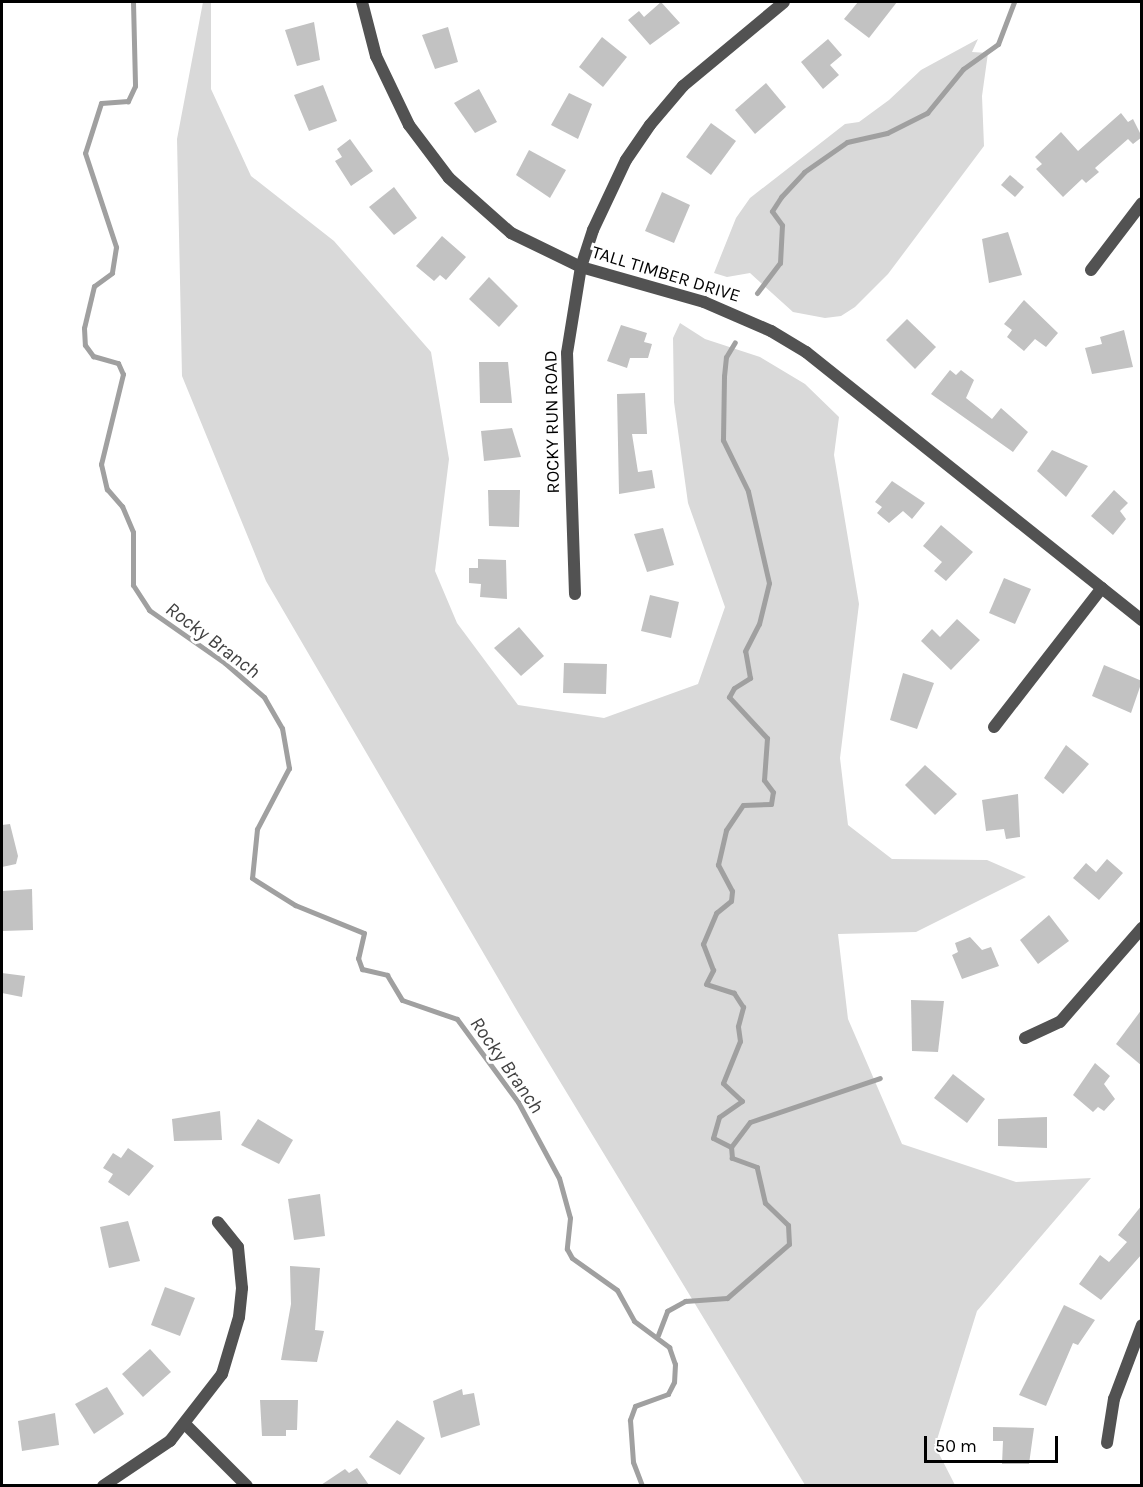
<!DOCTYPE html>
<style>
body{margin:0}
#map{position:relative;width:1143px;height:1487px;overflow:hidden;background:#fff;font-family:Karla,sans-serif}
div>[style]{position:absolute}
.green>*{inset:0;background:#d9d9d9}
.stream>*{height:5px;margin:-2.5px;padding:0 2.5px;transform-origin:2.5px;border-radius:2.5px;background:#a0a0a0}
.building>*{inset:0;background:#c2c2c2}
.minor>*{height:12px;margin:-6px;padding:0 6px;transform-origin:6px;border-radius:6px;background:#525252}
span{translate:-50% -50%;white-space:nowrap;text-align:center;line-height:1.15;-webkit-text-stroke:6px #fff;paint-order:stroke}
.street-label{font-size:18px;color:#000}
.water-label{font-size:20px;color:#414141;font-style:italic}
.frame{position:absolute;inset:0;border:3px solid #000;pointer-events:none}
.scale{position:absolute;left:924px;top:1436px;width:134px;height:27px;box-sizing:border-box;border:3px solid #000;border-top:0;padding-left:8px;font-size:18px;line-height:21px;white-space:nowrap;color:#000;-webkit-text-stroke:4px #fff;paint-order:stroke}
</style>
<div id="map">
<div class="green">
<div style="clip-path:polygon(203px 2px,211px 2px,211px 89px,251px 176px,334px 241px,431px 352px,449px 459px,435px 571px,457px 623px,518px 705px,604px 718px,698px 684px,725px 607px,688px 503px,674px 402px,673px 338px,680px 323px,705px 339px,760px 357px,805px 384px,839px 417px,834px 455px,859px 604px,840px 758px,848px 825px,892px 859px,987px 860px,1026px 877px,916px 932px,838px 934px,848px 1019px,902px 1144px,1016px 1182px,1091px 1178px,977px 1311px,935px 1446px,955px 1485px,805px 1485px,519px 1014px,266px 581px,182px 376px,177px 139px)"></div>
<div style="clip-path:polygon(978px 39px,972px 52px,988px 53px,982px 96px,984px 146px,888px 274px,855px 307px,841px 316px,825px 318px,793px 312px,750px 273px,727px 277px,714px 273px,736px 218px,750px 198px,845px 124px,859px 122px,889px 100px,921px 70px)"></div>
</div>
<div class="stream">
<div style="left:133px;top:2px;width:84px;rotate:88.6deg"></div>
<div style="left:135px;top:86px;width:17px;rotate:115deg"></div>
<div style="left:128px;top:101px;width:27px;rotate:176deg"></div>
<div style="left:101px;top:103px;width:52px;rotate:107.7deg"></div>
<div style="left:85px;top:153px;width:99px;rotate:71.7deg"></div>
<div style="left:116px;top:247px;width:26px;rotate:99deg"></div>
<div style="left:112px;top:273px;width:22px;rotate:144deg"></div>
<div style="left:94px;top:286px;width:43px;rotate:103.4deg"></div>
<div style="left:84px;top:328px;width:17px;rotate:87deg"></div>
<div style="left:85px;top:345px;width:14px;rotate:54deg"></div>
<div style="left:93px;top:356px;width:26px;rotate:16deg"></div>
<div style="left:118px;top:363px;width:12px;rotate:66deg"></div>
<div style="left:123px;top:374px;width:93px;rotate:103.7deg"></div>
<div style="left:101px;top:464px;width:26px;rotate:77deg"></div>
<div style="left:107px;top:489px;width:23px;rotate:49deg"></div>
<div style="left:122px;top:506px;width:28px;rotate:67deg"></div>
<div style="left:133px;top:532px;width:53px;rotate:90deg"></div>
<div style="left:133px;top:585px;width:30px;rotate:57deg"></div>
<div style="left:149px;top:610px;width:93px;rotate:34.9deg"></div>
<div style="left:225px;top:663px;width:52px;rotate:41.1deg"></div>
<div style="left:264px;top:697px;width:36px;rotate:60deg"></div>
<div style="left:282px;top:728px;width:41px;rotate:80.1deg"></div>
<div style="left:289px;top:768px;width:69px;rotate:117.7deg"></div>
<div style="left:257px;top:829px;width:49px;rotate:95.8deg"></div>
<div style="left:252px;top:878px;width:51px;rotate:32.1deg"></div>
<div style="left:295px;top:905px;width:74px;rotate:22.1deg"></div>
<div style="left:364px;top:933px;width:26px;rotate:103deg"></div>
<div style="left:358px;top:958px;width:12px;rotate:70deg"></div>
<div style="left:362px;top:969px;width:26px;rotate:13deg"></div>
<div style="left:387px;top:975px;width:29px;rotate:59deg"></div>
<div style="left:402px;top:1000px;width:58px;rotate:19.1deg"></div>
<div style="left:457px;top:1019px;width:103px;rotate:53.7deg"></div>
<div style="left:518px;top:1102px;width:86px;rotate:61.7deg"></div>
<div style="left:559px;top:1178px;width:41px;rotate:74.6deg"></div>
<div style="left:570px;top:1218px;width:31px;rotate:96deg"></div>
<div style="left:567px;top:1249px;width:10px;rotate:61deg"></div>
<div style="left:572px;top:1258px;width:55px;rotate:35.4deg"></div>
<div style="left:617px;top:1290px;width:35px;rotate:61deg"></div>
<div style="left:634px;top:1321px;width:44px;rotate:36.6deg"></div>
<div style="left:669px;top:1347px;width:18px;rotate:71deg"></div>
<div style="left:675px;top:1364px;width:18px;rotate:93deg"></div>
<div style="left:674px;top:1382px;width:13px;rotate:117deg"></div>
<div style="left:668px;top:1394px;width:35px;rotate:160deg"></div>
<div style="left:635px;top:1406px;width:15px;rotate:110deg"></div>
<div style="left:630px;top:1420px;width:42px;rotate:85.9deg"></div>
<div style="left:633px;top:1462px;width:26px;rotate:69deg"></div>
<div style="left:757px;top:293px;width:38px;rotate:-53deg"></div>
<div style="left:780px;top:263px;width:38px;rotate:-87deg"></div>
<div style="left:782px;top:225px;width:17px;rotate:-126deg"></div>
<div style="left:772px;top:211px;width:17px;rotate:-57deg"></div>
<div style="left:781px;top:197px;width:34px;rotate:-47deg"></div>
<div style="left:804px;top:172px;width:52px;rotate:-34.9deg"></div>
<div style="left:847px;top:142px;width:41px;rotate:-12.7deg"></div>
<div style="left:887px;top:133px;width:45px;rotate:-26.6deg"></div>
<div style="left:927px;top:113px;width:57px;rotate:-50.7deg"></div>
<div style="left:963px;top:69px;width:43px;rotate:-35.5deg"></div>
<div style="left:998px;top:44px;width:45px;rotate:-69.1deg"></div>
<div style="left:731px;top:1147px;width:31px;rotate:-53deg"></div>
<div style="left:750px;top:1122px;width:137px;rotate:-18.7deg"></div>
<div style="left:658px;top:1335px;width:26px;rotate:-69deg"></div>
<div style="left:667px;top:1311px;width:21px;rotate:-29deg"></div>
<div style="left:685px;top:1301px;width:42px;rotate:-4.1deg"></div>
<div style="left:727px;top:1298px;width:82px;rotate:-41.1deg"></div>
<div style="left:789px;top:1244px;width:19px;rotate:-93deg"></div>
<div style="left:788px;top:1225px;width:32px;rotate:-136deg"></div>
<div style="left:765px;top:1203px;width:37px;rotate:-103deg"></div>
<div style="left:757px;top:1167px;width:27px;rotate:-160deg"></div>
<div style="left:732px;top:1158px;width:11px;rotate:-95deg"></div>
<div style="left:731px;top:1147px;width:20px;rotate:-153deg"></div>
<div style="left:713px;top:1138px;width:22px;rotate:-74deg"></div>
<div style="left:719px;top:1117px;width:28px;rotate:-35deg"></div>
<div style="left:742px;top:1101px;width:26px;rotate:-137deg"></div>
<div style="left:723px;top:1083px;width:45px;rotate:-68deg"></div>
<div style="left:740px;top:1041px;width:15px;rotate:-98deg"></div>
<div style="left:738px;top:1026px;width:20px;rotate:-75deg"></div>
<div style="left:743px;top:1007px;width:17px;rotate:-123deg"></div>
<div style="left:734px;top:993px;width:29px;rotate:-162deg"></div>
<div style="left:706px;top:984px;width:16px;rotate:-63deg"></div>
<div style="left:713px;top:970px;width:28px;rotate:-111deg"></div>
<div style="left:703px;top:944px;width:34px;rotate:-67deg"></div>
<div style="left:716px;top:913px;width:19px;rotate:-39deg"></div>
<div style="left:731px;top:901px;width:10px;rotate:-84deg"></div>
<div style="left:732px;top:891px;width:30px;rotate:-118deg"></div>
<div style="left:718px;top:865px;width:36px;rotate:-77deg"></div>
<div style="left:726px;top:830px;width:30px;rotate:-56deg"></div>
<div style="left:743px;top:805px;width:28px;rotate:-2deg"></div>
<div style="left:771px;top:804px;width:12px;rotate:-81deg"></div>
<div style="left:773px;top:792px;width:15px;rotate:-127deg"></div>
<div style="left:764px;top:780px;width:42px;rotate:-85.9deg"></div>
<div style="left:767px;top:738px;width:56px;rotate:-132.8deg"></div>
<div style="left:729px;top:697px;width:10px;rotate:-61deg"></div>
<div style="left:734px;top:688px;width:19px;rotate:-32deg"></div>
<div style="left:750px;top:678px;width:27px;rotate:-100deg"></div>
<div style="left:745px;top:651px;width:30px;rotate:-63deg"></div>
<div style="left:759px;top:624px;width:42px;rotate:-76.3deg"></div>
<div style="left:769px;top:583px;width:94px;rotate:-102.9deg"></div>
<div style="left:748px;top:491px;width:57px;rotate:-116.1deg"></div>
<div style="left:723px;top:440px;width:64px;rotate:-89.1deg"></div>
<div style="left:724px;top:376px;width:19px;rotate:-84deg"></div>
<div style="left:726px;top:357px;width:17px;rotate:-59deg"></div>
</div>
<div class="building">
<div style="clip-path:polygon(661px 2px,680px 23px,650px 45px,628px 20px,639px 11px,644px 17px)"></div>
<div style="clip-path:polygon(858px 2px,897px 2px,869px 38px,844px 19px)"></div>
<div style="clip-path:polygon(314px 22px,320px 60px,297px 66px,285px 30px)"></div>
<div style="clip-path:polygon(448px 27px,458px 62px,435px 69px,422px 35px)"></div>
<div style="clip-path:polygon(602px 37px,627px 57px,603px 87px,579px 67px)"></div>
<div style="clip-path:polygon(828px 39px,842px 55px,830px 65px,839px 75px,823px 89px,801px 62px)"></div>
<div style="clip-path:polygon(766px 83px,786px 107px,755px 134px,735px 110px)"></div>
<div style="clip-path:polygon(323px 85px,337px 121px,309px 131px,294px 95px)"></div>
<div style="clip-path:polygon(479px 89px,497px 122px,475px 133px,454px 103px)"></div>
<div style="clip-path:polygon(569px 93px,592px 104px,578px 139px,551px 125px)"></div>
<div style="clip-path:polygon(1121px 113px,1128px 122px,1133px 119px,1142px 137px,1133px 144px,1128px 139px,1095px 168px,1099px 172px,1086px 183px,1082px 179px,1063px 197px,1036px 169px,1042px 164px,1035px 157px,1061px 132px,1078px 151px)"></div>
<div style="clip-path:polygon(711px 123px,736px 141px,711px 175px,686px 157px)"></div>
<div style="clip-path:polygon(350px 139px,373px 171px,351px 186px,335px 161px,342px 157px,337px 149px)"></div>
<div style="clip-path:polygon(529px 150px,566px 170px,550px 198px,516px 175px)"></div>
<div style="clip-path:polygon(1010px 175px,1024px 187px,1015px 197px,1001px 185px)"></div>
<div style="clip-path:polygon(394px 187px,417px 218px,394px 235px,369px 207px)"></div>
<div style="clip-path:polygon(662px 192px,690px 205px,674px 243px,645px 231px)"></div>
<div style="clip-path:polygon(1008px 232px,1022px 275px,989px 283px,982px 239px)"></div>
<div style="clip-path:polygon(442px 236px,466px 257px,446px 280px,440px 275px,434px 281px,416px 266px)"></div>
<div style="clip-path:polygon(489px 277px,518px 306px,499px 327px,469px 299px)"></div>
<div style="clip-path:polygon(1024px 300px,1058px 333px,1046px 347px,1035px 339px,1024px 351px,1007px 337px,1012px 330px,1004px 324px)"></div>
<div style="clip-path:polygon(907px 319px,936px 347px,915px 369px,886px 340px)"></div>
<div style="clip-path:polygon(621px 325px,647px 333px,644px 342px,652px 344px,648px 358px,630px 358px,627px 368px,607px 361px)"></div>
<div style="clip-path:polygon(1124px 330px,1133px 367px,1092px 374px,1085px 348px,1102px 344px,1100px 337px)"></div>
<div style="clip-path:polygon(479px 362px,508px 362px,512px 403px,480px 403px)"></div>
<div style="clip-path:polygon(950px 370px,956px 375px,961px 370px,974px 380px,966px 398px,992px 419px,1001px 408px,1028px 432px,1013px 452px,931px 394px)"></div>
<div style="clip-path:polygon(645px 393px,647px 434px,632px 434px,638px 472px,652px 470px,655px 488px,619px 494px,617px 394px)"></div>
<div style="clip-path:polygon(512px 428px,521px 457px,484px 461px,481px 431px)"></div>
<div style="clip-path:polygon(1052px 450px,1088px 466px,1066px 497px,1037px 471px)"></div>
<div style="clip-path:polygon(892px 481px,925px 503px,912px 519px,903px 511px,889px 523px,877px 513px,882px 507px,875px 502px)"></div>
<div style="clip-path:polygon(488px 490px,520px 490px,519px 527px,489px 526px)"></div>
<div style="clip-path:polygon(1114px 490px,1128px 503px,1120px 511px,1126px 519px,1113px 535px,1091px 516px)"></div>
<div style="clip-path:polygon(941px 525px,973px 552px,946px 581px,934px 571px,942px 562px,923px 546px)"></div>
<div style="clip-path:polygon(663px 528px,674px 565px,647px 572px,634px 534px)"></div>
<div style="clip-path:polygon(478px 559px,506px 560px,507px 599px,480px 597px,481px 584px,469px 583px,469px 568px,478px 568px)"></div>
<div style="clip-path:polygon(1004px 578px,1031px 589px,1015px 624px,989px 613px)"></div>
<div style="clip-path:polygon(650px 595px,679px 602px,671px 638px,641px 631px)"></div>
<div style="clip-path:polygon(957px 619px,980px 640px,951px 670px,921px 641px,932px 629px,940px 637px)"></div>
<div style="clip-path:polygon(519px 627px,544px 656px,521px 676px,494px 648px)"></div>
<div style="clip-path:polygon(564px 663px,607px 664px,606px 694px,563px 693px)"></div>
<div style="clip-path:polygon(1104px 665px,1142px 681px,1131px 713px,1092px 696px)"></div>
<div style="clip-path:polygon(903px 673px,934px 683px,917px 729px,890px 720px)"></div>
<div style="clip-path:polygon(1066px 745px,1089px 764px,1063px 794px,1044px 778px)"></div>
<div style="clip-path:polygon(925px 765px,957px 794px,935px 815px,905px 785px)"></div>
<div style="clip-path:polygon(1018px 794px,1020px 837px,1006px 839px,1004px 829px,986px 831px,982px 800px)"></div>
<div style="clip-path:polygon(10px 824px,18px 856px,16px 864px,2px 867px,2px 825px)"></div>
<div style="clip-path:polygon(1107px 859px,1123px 873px,1099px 900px,1073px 878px,1086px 863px,1096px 872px)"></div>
<div style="clip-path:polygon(32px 889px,33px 930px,2px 931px,2px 891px)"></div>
<div style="clip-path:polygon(1049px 915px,1069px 941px,1038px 964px,1020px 940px)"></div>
<div style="clip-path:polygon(970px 937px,982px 950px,991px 947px,999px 966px,962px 979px,952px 955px,958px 952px,955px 943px)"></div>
<div style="clip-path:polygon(2px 973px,25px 976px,22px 997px,2px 993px)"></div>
<div style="clip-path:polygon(911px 1000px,944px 1001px,938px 1052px,912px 1051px)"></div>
<div style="clip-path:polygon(1142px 1009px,1142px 1066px,1116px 1044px)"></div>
<div style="clip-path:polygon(1095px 1063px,1110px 1076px,1104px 1084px,1115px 1099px,1104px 1111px,1098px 1107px,1093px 1112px,1073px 1095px)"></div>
<div style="clip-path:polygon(953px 1074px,985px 1099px,967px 1123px,934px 1098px)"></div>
<div style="clip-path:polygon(220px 1111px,222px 1140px,174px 1141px,172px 1119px)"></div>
<div style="clip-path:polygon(1047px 1117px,1047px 1148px,998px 1146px,998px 1119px)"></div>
<div style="clip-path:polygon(258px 1119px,293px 1140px,279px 1164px,241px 1145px)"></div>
<div style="clip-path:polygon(128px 1148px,154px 1166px,129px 1196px,108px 1182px,113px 1174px,103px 1168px,113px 1153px,121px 1158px)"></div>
<div style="clip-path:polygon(320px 1194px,325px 1236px,294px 1240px,288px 1199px)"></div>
<div style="clip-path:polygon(1142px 1205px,1142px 1254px,1101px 1300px,1079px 1284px,1100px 1255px,1109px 1262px,1127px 1242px,1118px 1235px)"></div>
<div style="clip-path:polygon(128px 1221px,140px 1261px,109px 1268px,100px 1227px)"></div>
<div style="clip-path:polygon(290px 1266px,320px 1268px,315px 1330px,324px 1331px,317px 1362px,281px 1360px,291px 1304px)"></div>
<div style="clip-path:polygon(165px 1287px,195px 1298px,180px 1336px,151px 1325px)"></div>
<div style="clip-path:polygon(1064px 1305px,1095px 1320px,1078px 1345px,1073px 1343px,1046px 1406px,1019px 1395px)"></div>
<div style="clip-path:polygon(150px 1349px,171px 1372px,143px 1397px,122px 1374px)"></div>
<div style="clip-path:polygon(107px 1387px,124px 1414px,94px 1434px,75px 1404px)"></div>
<div style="clip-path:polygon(462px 1389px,463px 1395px,474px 1393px,480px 1425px,441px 1438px,433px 1401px)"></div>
<div style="clip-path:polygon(260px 1400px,298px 1400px,297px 1430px,286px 1430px,286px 1436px,262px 1436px)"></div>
<div style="clip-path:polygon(55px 1413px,59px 1445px,22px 1451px,18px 1421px)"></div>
<div style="clip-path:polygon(397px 1420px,425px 1438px,400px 1475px,369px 1457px)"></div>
<div style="clip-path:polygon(993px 1427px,1034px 1428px,1029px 1464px,1002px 1464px,1003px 1441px,993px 1441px)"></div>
<div style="clip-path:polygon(357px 1468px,369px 1485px,321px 1485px,345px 1469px,349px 1473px)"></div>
</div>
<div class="minor">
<div style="left:362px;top:2px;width:56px;rotate:75.5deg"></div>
<div style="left:376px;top:56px;width:76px;rotate:64.4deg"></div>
<div style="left:409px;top:125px;width:66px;rotate:53deg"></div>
<div style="left:449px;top:178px;width:83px;rotate:41.6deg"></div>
<div style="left:511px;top:233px;width:78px;rotate:25.9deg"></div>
<div style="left:581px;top:267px;width:128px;rotate:15.9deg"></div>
<div style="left:704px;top:302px;width:73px;rotate:23.4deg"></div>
<div style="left:771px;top:331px;width:41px;rotate:31deg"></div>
<div style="left:806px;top:352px;width:430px;rotate:38.6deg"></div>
<div style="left:1091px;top:270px;width:84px;rotate:-52.7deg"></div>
<div style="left:575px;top:594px;width:241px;rotate:-91.9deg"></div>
<div style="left:567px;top:353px;width:87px;rotate:-80.8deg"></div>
<div style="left:581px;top:267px;width:39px;rotate:-72deg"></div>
<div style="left:593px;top:230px;width:77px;rotate:-64.8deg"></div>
<div style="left:626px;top:160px;width:42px;rotate:-55.6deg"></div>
<div style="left:650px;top:125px;width:51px;rotate:-49.8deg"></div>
<div style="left:683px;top:86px;width:131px;rotate:-39.7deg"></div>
<div style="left:994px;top:727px;width:176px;rotate:-52.2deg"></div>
<div style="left:1025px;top:1038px;width:38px;rotate:-25deg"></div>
<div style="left:1060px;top:1022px;width:125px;rotate:-48.9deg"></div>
<div style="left:186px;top:1425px;width:86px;rotate:45deg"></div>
<div style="left:1107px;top:1443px;width:45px;rotate:-81deg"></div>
<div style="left:1114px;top:1399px;width:79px;rotate:-69.3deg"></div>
<div style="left:103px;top:1486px;width:81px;rotate:-33.9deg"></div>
<div style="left:170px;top:1441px;width:85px;rotate:-52.2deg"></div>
<div style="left:222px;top:1374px;width:59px;rotate:-73.4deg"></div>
<div style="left:239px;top:1317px;width:29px;rotate:-84deg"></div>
<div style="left:242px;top:1288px;width:41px;rotate:-95.6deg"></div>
<div style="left:238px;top:1247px;width:32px;rotate:-129deg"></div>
</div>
<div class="street-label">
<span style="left:666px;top:274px;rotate:17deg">TALL TIMBER DRIVE</span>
<span style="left:552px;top:422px;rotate:-91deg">ROCKY RUN ROAD</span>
</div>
<div class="water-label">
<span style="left:213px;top:640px;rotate:37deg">Rocky Branch</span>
<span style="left:507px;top:1065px;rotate:55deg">Rocky Branch</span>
</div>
<div class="frame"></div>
<div class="scale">50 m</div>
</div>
